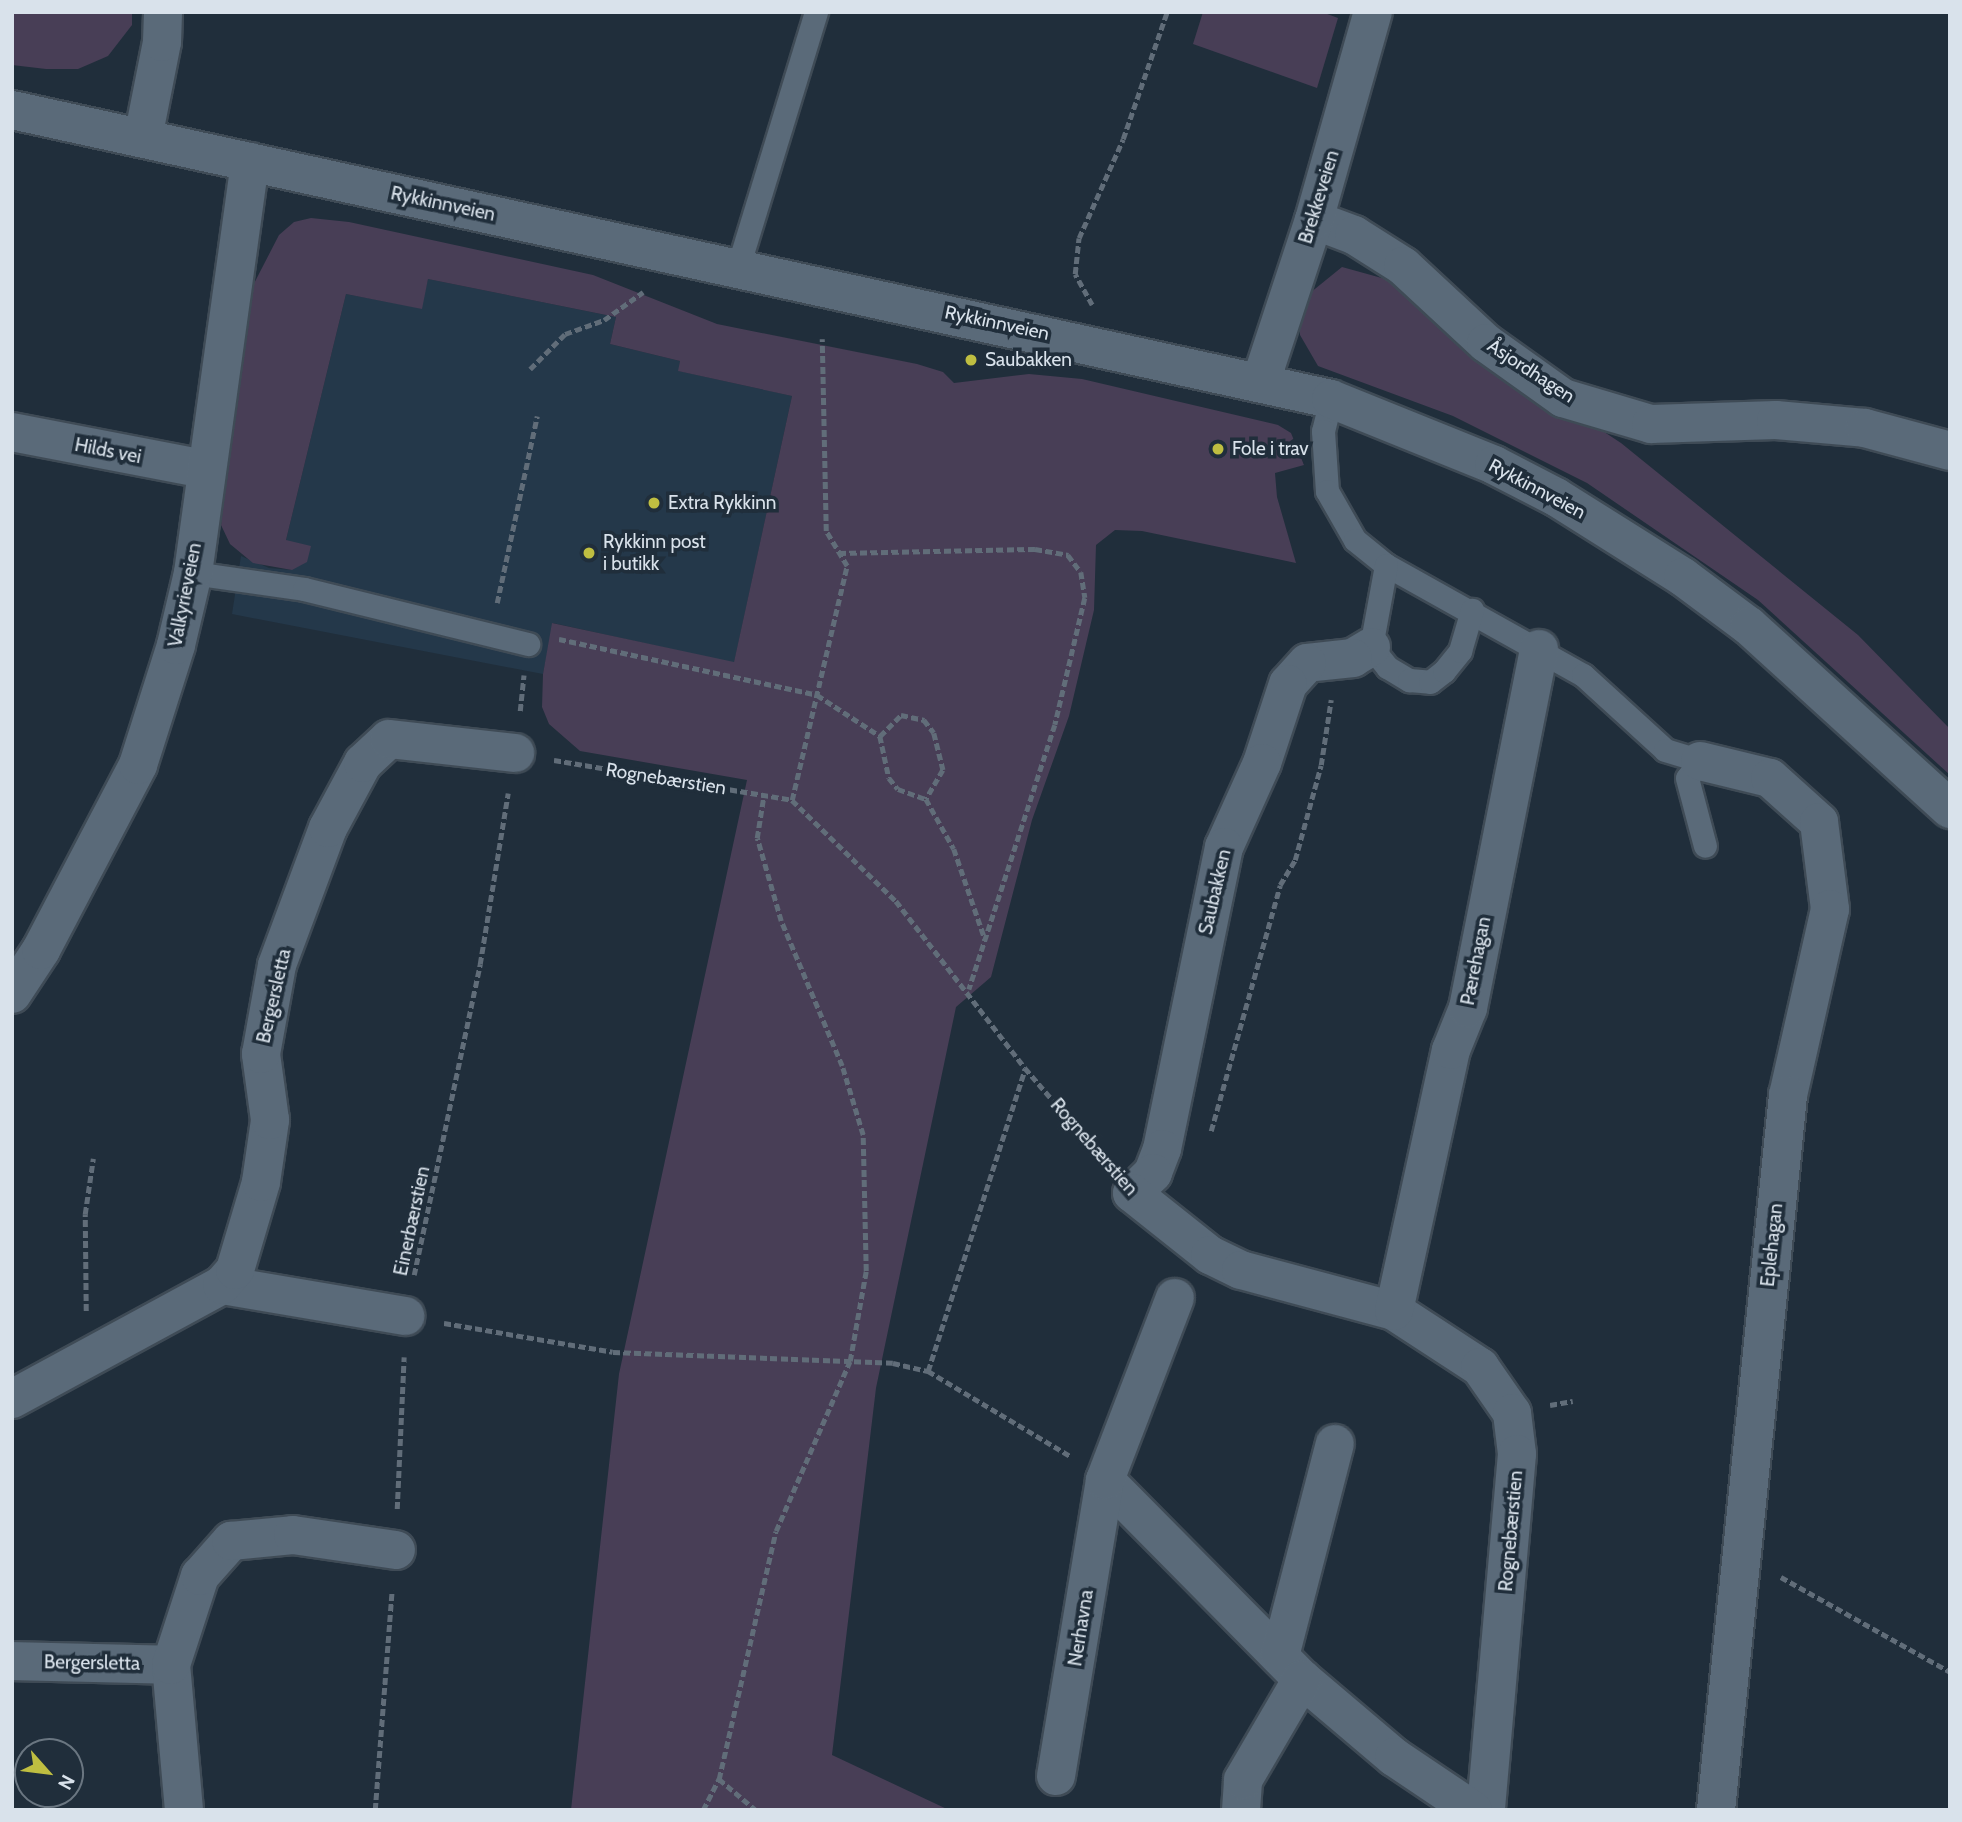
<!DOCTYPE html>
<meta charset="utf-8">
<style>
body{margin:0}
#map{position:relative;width:1962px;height:1822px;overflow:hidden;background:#202e3b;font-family:Cabin,sans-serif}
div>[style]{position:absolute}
.built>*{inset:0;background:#24384a}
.green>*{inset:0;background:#483e56}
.path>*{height:4.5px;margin-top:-2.25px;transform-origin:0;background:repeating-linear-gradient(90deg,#616d79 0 7px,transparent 0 10.5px)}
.roads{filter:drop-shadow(2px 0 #3f4b56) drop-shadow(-2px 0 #3f4b56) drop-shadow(0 2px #3f4b56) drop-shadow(0 -2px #3f4b56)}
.lane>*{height:23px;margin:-11.5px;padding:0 11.5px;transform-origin:11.5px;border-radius:11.5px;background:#5a6a79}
.street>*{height:38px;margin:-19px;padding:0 19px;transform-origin:19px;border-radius:19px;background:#5a6a79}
.secondary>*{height:38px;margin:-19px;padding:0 19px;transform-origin:19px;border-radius:19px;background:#5a6a79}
.dots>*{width:19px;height:19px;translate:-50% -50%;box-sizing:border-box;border:4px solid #202e3b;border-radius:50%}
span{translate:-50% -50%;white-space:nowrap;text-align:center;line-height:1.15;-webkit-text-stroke:7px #202e3b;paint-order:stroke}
.street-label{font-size:19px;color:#d9e2eb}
.poi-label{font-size:19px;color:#d9e2eb}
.left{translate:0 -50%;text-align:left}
.frame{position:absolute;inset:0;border:14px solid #d9e2eb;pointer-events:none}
.north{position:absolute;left:14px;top:1738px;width:70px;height:70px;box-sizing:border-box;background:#202e3b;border:2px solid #6a7681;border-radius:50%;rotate:118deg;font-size:19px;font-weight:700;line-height:28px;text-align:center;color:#d9e2eb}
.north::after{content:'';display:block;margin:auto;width:24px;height:32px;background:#bfbe41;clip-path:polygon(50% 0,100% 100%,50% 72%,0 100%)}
</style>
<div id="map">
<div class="built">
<div style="clip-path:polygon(428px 279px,616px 317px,610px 344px,680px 361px,679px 371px,792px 396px,734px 663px,553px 623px,543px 674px,232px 614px,241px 556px,269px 568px,292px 570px,286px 540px,346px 294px,421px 308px)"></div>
</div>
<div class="green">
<div style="clip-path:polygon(12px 12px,132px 12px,132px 25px,108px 56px,78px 69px,46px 69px,12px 65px)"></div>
<div style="clip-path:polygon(1203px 12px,1322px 12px,1338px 18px,1317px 88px,1193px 44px)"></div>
<div style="clip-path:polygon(311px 218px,349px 222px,593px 275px,717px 324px,917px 364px,943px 372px,954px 383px,1029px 374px,1082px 379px,1278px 425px,1291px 433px,1304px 465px,1275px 473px,1277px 497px,1296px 563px,1142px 531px,1115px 530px,1096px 545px,1094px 610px,1069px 716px,1032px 820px,991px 977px,956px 1007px,876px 1388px,832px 1755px,949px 1810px,571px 1810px,619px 1374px,747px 780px,580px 751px,549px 724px,542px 707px,543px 674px,552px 623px,734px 662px,792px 396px,678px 371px,680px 361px,610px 344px,616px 317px,428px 279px,422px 309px,346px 294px,286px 540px,311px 546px,307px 562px,292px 570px,253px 563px,230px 544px,221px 525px,247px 297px,279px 235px,294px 222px)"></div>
<div style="clip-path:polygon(1342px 267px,1389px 280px,1475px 347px,1621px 443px,1858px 635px,1950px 729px,1950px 775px,1758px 600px,1587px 483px,1453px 416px,1318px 366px,1300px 335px,1300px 312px,1305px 297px)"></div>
</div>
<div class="path">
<div style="left:1092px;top:305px;width:35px;rotate:-119deg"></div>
<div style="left:1075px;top:274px;width:36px;rotate:-84deg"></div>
<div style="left:1079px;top:238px;width:108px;rotate:-66deg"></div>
<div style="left:1123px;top:139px;width:134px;rotate:-70.9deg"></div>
<div style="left:530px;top:369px;width:49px;rotate:-45deg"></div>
<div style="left:565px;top:334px;width:41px;rotate:-19.7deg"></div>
<div style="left:604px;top:320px;width:48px;rotate:-35.7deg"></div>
<div style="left:839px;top:553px;width:196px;rotate:-1.2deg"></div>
<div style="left:1035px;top:549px;width:34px;rotate:10deg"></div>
<div style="left:1068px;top:555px;width:21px;rotate:53deg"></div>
<div style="left:1081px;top:572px;width:26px;rotate:81deg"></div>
<div style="left:1085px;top:598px;width:130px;rotate:103.3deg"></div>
<div style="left:1055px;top:725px;width:278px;rotate:108deg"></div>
<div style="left:497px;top:603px;width:191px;rotate:-77.9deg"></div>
<div style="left:559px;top:639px;width:264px;rotate:12.2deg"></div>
<div style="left:817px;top:695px;width:75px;rotate:33.1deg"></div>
<div style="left:880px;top:736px;width:43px;rotate:77.9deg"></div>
<div style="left:889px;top:778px;width:14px;rotate:51deg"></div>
<div style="left:898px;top:789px;width:30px;rotate:20deg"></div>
<div style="left:926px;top:799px;width:57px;rotate:60.8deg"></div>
<div style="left:954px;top:849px;width:95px;rotate:71deg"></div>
<div style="left:520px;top:711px;width:36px;rotate:-84deg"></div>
<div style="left:880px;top:736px;width:30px;rotate:-45deg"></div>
<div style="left:901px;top:715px;width:24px;rotate:12deg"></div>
<div style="left:924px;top:720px;width:16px;rotate:52deg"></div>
<div style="left:934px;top:733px;width:38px;rotate:76deg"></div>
<div style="left:943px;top:770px;width:34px;rotate:120deg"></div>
<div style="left:554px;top:760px;width:241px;rotate:9.5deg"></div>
<div style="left:792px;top:800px;width:145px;rotate:44.2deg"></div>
<div style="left:896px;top:901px;width:211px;rotate:52.3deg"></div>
<div style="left:1025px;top:1068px;width:123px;rotate:49.3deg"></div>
<div style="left:792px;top:800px;width:240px;rotate:-76.8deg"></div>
<div style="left:847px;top:566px;width:41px;rotate:-121deg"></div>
<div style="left:826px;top:531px;width:192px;rotate:-91.2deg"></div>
<div style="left:1211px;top:1131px;width:255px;rotate:-74.3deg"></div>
<div style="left:1280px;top:885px;width:29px;rotate:-59deg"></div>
<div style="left:1295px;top:860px;width:98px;rotate:-74.7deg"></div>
<div style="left:1321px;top:765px;width:66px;rotate:-81.3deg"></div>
<div style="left:414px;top:1275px;width:318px;rotate:-78deg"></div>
<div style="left:480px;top:964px;width:173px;rotate:-80.7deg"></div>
<div style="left:86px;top:1311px;width:97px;rotate:-90.6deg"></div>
<div style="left:85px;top:1214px;width:56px;rotate:-81.7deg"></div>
<div style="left:444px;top:1323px;width:171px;rotate:9.7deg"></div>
<div style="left:613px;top:1352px;width:280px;rotate:2.2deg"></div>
<div style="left:893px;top:1363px;width:36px;rotate:13deg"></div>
<div style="left:928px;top:1371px;width:165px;rotate:30.9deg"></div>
<div style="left:928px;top:1371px;width:317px;rotate:-72.2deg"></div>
<div style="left:1550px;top:1405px;width:23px;rotate:-10deg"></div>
<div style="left:397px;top:1509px;width:152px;rotate:-87.4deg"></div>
<div style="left:1781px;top:1577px;width:194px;rotate:29.3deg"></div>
<div style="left:719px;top:1779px;width:48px;rotate:40deg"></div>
<div style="left:375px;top:1810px;width:220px;rotate:-85.6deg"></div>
<div style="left:703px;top:1810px;width:35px;rotate:-63deg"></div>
<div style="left:719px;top:1779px;width:254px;rotate:-77.1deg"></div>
<div style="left:776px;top:1531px;width:185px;rotate:-66.5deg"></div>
<div style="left:850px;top:1361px;width:91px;rotate:-79.9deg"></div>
<div style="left:866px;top:1271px;width:136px;rotate:-91.3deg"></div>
<div style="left:863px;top:1135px;width:72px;rotate:-106.9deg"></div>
<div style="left:842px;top:1066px;width:157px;rotate:-112.8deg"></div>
<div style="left:781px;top:921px;width:86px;rotate:-106.1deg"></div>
<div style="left:757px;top:838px;width:45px;rotate:-81deg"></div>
</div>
<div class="roads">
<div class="lane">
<div style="left:738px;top:267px;width:267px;rotate:-73deg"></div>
<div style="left:1331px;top:399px;width:33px;rotate:104deg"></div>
<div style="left:1323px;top:431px;width:60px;rotate:86.2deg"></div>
<div style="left:1327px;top:491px;width:56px;rotate:60.3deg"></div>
<div style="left:1355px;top:540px;width:40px;rotate:39deg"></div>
<div style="left:1386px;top:565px;width:226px;rotate:29.2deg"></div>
<div style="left:1583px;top:675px;width:111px;rotate:42.4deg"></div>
<div style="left:1665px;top:750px;width:37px;rotate:17deg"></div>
<div style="left:1700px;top:761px;width:21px;rotate:127deg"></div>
<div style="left:1687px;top:778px;width:70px;rotate:75.2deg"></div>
<div style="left:1386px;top:565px;width:83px;rotate:100.4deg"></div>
<div style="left:1371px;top:647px;width:26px;rotate:51deg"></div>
<div style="left:1387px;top:667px;width:26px;rotate:31deg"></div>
<div style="left:1409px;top:680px;width:21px;rotate:5deg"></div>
<div style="left:1430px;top:682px;width:18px;rotate:-38deg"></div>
<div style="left:1444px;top:671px;width:26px;rotate:-51deg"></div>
<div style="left:1460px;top:651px;width:43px;rotate:-73.7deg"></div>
<div style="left:193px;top:573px;width:112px;rotate:8.2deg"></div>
<div style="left:304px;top:589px;width:231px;rotate:13.8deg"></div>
</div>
<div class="street">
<div style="left:143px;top:138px;width:98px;rotate:-78.8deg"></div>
<div style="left:162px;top:42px;width:30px;rotate:-88deg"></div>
<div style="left:1314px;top:220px;width:43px;rotate:20.6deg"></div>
<div style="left:1354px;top:235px;width:58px;rotate:32.3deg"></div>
<div style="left:1403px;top:266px;width:113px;rotate:42.9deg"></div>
<div style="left:1486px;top:343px;width:95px;rotate:35.5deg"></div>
<div style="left:1563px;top:398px;width:92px;rotate:16.5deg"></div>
<div style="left:1651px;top:424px;width:125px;rotate:-1.8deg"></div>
<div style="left:1776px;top:420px;width:89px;rotate:5.1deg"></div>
<div style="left:1865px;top:428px;width:88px;rotate:15.1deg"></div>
<div style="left:1261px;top:381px;width:169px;rotate:-71.8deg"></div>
<div style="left:1314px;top:220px;width:216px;rotate:-74.2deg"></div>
<div style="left:12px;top:432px;width:196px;rotate:10.9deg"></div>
<div style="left:1371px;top:647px;width:21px;rotate:149deg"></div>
<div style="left:1353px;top:658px;width:46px;rotate:173.8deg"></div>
<div style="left:1307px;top:663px;width:28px;rotate:132deg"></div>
<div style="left:1288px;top:684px;width:83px;rotate:108.2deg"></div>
<div style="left:1262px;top:763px;width:92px;rotate:114.3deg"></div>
<div style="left:1224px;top:847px;width:308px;rotate:101.6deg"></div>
<div style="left:1162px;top:1149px;width:26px;rotate:111deg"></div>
<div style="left:1153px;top:1173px;width:29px;rotate:136deg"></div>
<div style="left:1132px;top:1193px;width:100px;rotate:38.5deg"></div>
<div style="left:1210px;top:1255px;width:34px;rotate:26deg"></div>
<div style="left:1241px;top:1270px;width:158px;rotate:15deg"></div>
<div style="left:1394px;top:1311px;width:103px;rotate:33.1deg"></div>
<div style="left:1480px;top:1367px;width:56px;rotate:55.2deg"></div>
<div style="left:1512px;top:1413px;width:41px;rotate:83deg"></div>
<div style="left:1517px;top:1454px;width:357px;rotate:95deg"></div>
<div style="left:1700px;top:761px;width:72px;rotate:13.7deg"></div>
<div style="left:1770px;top:778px;width:66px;rotate:41.9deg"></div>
<div style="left:1819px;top:822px;width:88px;rotate:82.8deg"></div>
<div style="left:1830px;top:909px;width:191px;rotate:102.7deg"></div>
<div style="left:1788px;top:1095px;width:719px;rotate:95.75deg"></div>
<div style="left:12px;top:994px;width:53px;rotate:-56.6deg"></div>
<div style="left:41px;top:950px;width:209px;rotate:-62.3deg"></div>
<div style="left:138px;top:765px;width:126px;rotate:-72.4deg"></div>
<div style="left:176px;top:645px;width:74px;rotate:-76.7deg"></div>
<div style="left:193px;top:573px;width:415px;rotate:-82.1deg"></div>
<div style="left:222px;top:1285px;width:186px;rotate:9.6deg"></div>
<div style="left:1394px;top:1311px;width:267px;rotate:-77.7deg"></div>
<div style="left:1451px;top:1050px;width:45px;rotate:-68deg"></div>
<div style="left:1468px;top:1008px;width:366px;rotate:-78.8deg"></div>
<div style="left:12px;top:1399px;width:239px;rotate:-28.5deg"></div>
<div style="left:222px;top:1285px;width:20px;rotate:-49deg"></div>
<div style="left:235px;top:1270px;width:92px;rotate:-73.5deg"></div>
<div style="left:261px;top:1182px;width:63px;rotate:-81.7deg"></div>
<div style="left:270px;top:1120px;width:67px;rotate:-97.8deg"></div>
<div style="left:261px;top:1054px;width:90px;rotate:-79.8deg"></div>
<div style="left:277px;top:965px;width:146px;rotate:-69.6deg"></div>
<div style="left:328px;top:828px;width:74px;rotate:-61.7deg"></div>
<div style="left:363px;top:763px;width:35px;rotate:-43deg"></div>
<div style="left:389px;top:739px;width:127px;rotate:6.3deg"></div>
<div style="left:1105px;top:1480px;width:280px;rotate:45.3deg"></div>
<div style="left:1302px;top:1679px;width:121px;rotate:40.3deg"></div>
<div style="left:1394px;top:1757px;width:95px;rotate:33.9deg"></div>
<div style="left:1280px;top:1656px;width:219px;rotate:-75.5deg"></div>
<div style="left:12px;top:1661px;width:159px;rotate:1.4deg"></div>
<div style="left:1056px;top:1776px;width:300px;rotate:-80.6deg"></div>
<div style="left:1105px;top:1480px;width:195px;rotate:-69deg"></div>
<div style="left:184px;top:1810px;width:146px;rotate:-95.1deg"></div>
<div style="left:171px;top:1665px;width:94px;rotate:-72deg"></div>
<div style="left:200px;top:1576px;width:47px;rotate:-48.5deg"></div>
<div style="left:231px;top:1541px;width:62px;rotate:-5.5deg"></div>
<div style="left:293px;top:1535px;width:104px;rotate:8.3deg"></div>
<div style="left:1241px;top:1810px;width:30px;rotate:-86deg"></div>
<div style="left:1243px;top:1780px;width:117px;rotate:-59.7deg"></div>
</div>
<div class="secondary">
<div style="left:12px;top:110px;width:1350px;rotate:12.36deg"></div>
<div style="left:1331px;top:399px;width:176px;rotate:22deg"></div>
<div style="left:1494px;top:465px;width:70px;rotate:27.3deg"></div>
<div style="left:1556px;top:497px;width:150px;rotate:32.2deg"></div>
<div style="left:1683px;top:577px;width:82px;rotate:36.6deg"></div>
<div style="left:1749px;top:626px;width:272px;rotate:42.3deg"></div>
</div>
</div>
<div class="dots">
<div style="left:971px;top:360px;background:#bfbe41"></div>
<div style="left:1218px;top:449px;background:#bfbe41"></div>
<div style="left:654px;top:503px;background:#bfbe41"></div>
<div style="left:589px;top:553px;background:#bfbe41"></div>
</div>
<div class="street-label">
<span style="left:1319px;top:197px;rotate:-73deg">Brekkeveien</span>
<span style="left:443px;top:204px;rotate:12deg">Rykkinnveien</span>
<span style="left:997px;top:323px;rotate:12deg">Rykkinnveien</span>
<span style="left:1531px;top:371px;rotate:33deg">Åsjordhagen</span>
<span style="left:108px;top:451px;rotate:11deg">Hilds vei</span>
<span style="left:1537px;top:489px;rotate:28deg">Rykkinnveien</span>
<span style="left:185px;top:595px;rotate:-79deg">Valkyrieveien</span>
<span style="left:666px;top:779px;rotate:9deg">Rognebærstien</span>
<span style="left:1215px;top:892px;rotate:-77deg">Saubakken</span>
<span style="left:1476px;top:961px;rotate:-79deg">Pærehagan</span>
<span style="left:274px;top:996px;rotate:-77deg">Bergersletta</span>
<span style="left:1094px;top:1147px;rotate:49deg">Rognebærstien</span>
<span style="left:412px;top:1221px;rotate:-78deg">Einerbærstien</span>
<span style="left:1772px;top:1245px;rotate:-84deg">Eplehagan</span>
<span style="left:1511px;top:1531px;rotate:-85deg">Rognebærstien</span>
<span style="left:1081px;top:1628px;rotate:-81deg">Nerhavna</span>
<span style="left:92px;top:1663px;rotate:1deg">Bergersletta</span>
</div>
<div class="poi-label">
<span class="left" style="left:985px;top:360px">Saubakken</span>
<span class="left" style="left:1232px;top:449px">Fole i trav</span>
<span class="left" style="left:668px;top:503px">Extra Rykkinn</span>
<span class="left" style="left:603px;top:553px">Rykkinn post<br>i butikk</span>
</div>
<div class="frame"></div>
<div class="north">N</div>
</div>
